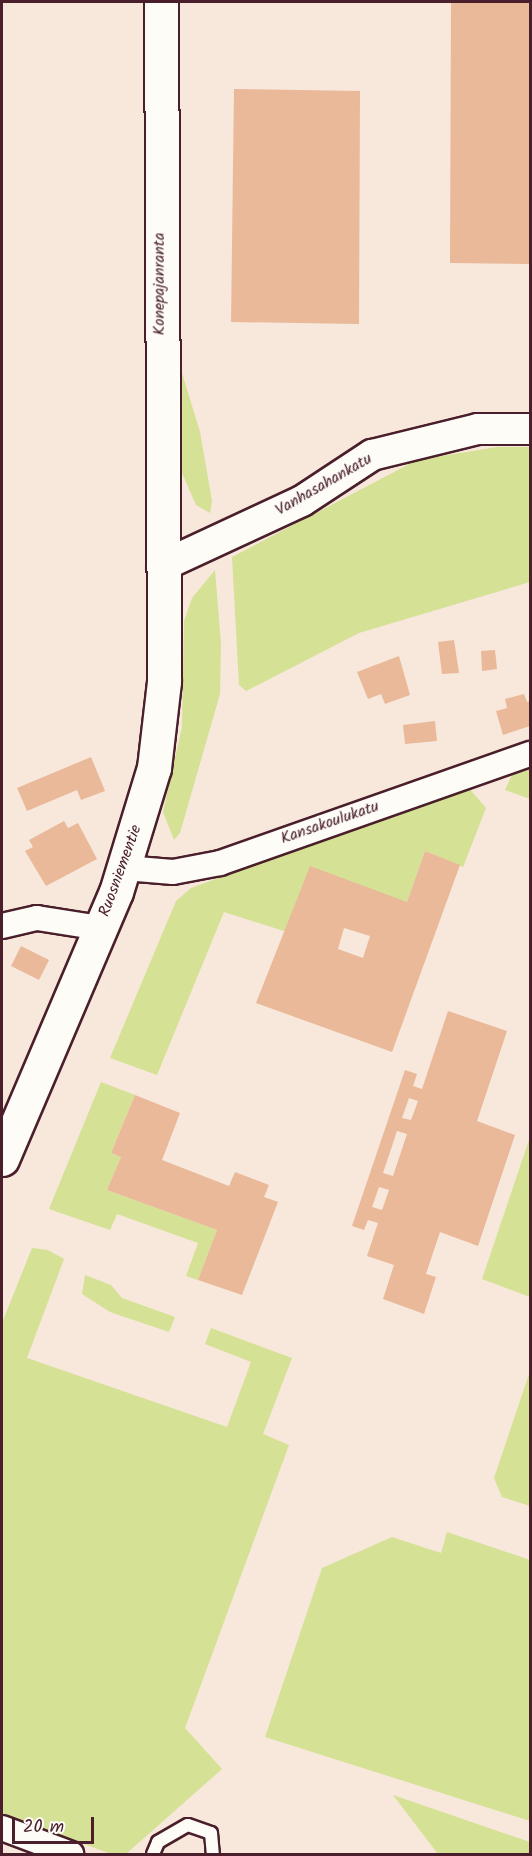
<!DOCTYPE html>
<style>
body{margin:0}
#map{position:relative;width:532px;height:1856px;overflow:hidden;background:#f7e8db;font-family:Kalam,sans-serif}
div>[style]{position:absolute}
.green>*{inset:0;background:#d5e194}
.building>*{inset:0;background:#e9b99a}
.roads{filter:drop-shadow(2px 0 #4a1f2b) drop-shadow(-2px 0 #4a1f2b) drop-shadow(0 2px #4a1f2b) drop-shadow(0 -2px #4a1f2b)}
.service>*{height:12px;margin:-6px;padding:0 6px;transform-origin:6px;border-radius:6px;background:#fdfcf7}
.minor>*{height:24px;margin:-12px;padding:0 12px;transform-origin:12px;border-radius:12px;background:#fdfcf7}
.tertiary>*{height:30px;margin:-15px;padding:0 15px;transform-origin:15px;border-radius:15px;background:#fdfcf7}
.secondary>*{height:33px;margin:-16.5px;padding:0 16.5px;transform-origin:16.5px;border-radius:16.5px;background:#fdfcf7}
span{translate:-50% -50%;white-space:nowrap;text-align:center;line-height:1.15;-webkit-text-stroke:4.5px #fdfcf7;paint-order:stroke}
.street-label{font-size:16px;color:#4a1f2b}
.frame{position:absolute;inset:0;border:3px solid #4a1f2b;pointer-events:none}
.scale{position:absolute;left:12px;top:1817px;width:82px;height:27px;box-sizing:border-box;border:3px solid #4a1f2b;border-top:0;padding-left:8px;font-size:18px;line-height:21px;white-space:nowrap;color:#4a1f2b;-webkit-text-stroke:4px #fdfcf7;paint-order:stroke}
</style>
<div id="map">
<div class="green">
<div style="clip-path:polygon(182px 373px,200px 432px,212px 501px,210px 513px,196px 505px,182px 473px,178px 449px,177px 378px)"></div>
<div style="clip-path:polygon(497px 447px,530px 447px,530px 582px,359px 633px,246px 691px,239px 685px,232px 557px,417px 460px)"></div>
<div style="clip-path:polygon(215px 570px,221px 644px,220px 694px,180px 833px,174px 840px,163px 812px,182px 727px,184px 621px,192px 598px)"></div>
<div style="clip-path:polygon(530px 769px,530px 799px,505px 790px,512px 775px)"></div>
<div style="clip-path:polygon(468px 787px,486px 808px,463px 867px,425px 851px,407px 902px,284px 931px,224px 912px,157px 1075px,110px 1058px,176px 901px,191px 888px)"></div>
<div style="clip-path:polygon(101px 1082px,135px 1095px,111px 1153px,121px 1157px,107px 1190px,217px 1230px,198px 1280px,186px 1276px,198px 1243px,117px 1214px,110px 1230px,49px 1209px)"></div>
<div style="clip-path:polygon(530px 1137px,530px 1297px,482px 1279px)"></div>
<div style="clip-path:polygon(32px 1248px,48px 1250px,64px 1259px,27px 1358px,227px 1427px,251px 1362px,205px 1344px,211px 1328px,292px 1358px,263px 1434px,289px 1445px,185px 1728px,222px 1769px,126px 1854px,111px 1854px,2px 1814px,2px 1323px)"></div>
<div style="clip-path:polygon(85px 1275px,111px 1285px,122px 1298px,175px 1317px,169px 1332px,110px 1312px,82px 1294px)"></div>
<div style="clip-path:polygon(530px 1371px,530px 1506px,502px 1497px,494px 1478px)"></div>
<div style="clip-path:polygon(447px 1532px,530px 1560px,530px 1821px,265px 1737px,322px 1568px,392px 1537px,441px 1553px)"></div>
<div style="clip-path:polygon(393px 1795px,530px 1842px,530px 1854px,438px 1854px)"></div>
</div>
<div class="building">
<div style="clip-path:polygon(451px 2px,530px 2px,530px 264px,450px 263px)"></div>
<div style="clip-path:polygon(234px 89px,360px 91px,359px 324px,231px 322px)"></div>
<div style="clip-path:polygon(454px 640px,459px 673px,442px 674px,438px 642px)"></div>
<div style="clip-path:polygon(495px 650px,497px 669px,482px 671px,481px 651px)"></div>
<div style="clip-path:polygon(399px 656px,410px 695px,385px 704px,381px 694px,368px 699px,357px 672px)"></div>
<div style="clip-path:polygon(524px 694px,527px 702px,530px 701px,530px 726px,503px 735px,496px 711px,507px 708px,505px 699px)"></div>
<div style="clip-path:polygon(435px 721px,437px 741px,405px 744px,403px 725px)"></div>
<div style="clip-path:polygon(91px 757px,105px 791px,81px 800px,77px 790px,27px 811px,17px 788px)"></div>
<div style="clip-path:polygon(64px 821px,68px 828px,78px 823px,97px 859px,46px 886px,25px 851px,33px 847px,29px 840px)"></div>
<div style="clip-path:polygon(evenodd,425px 851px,460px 865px,392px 1052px,256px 1003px,310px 866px,407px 902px,425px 851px,344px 928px,370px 936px,363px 958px,338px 949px,344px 928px)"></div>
<div style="clip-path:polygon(21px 946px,49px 960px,39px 980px,11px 966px)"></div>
<div style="clip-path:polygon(evenodd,448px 1011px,507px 1031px,477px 1121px,515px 1135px,478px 1246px,440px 1232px,426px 1274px,436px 1277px,424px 1314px,383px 1299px,394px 1265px,367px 1256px,378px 1223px,368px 1220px,364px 1230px,352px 1226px,405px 1070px,417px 1074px,413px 1086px,422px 1089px,448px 1011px,409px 1098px,418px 1101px,411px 1120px,402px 1118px,409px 1098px,448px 1011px,397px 1131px,407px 1134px,393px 1176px,383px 1173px,397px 1131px,448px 1011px,379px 1187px,389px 1190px,382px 1210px,372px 1207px,379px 1187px)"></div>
<div style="clip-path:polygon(135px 1095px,180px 1113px,162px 1160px,229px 1186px,235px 1172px,269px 1185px,264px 1197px,278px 1202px,242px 1295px,198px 1280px,217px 1230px,107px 1190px,121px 1157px,111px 1153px)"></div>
</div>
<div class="roads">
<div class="service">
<div style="left:153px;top:1854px;width:13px;rotate:-67deg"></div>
<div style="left:158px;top:1842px;width:34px;rotate:-30deg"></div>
<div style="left:188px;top:1825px;width:24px;rotate:19deg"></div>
<div style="left:211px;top:1833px;width:21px;rotate:85deg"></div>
</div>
<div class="minor">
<div style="left:125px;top:868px;width:48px;rotate:4.8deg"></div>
<div style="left:173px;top:872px;width:48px;rotate:-10.8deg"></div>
<div style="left:220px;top:863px;width:329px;rotate:-19.4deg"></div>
<div style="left:2px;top:926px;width:36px;rotate:-13deg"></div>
<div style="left:37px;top:918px;width:64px;rotate:9deg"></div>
<div style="left:2px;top:1828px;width:74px;rotate:20.6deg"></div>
</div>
<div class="tertiary">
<div style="left:162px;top:566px;width:154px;rotate:-24.9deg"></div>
<div style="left:302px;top:501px;width:84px;rotate:-33.3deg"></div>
<div style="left:372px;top:455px;width:109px;rotate:-13.8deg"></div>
<div style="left:478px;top:429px;width:52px"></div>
</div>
<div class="secondary">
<div style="left:2px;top:1159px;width:290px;rotate:-66.9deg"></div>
<div style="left:116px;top:892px;width:130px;rotate:-73deg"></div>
<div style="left:154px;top:768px;width:88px;rotate:-83.4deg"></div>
<div style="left:164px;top:681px;width:679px;rotate:-90.25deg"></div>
</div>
</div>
<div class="street-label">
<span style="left:160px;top:284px;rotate:-90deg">Konepajanranta</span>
<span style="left:324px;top:485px;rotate:-30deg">Vanhasahankatu</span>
<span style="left:330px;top:823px;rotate:-19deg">Kansakoulukatu</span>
<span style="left:121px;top:871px;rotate:-70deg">Ruosniementie</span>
</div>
<div class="frame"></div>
<div class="scale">20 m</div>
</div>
